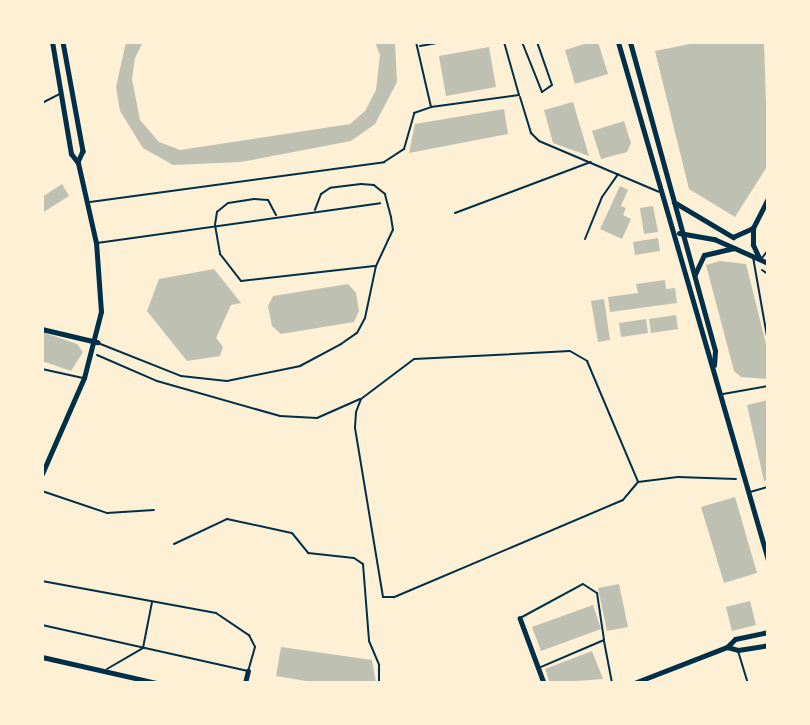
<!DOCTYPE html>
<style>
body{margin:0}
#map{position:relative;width:810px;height:725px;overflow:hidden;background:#fdf0d5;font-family:"Source Serif 4",serif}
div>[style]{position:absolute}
.building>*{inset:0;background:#bec0b2}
.path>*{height:2px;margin:-1px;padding:0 1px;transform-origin:1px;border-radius:1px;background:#003049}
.service>*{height:2px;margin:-1px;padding:0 1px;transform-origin:1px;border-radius:1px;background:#003049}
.minor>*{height:4.5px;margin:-2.25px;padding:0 2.25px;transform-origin:2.25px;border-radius:2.25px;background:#003049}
.tertiary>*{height:5px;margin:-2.5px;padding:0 2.5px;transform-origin:2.5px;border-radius:2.5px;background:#003049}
span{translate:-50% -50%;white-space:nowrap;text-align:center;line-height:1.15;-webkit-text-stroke:5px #fdf0d5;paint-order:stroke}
.frame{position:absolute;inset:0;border:44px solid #fdf0d5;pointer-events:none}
</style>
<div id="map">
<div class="building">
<div style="clip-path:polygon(126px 42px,143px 42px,135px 58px,132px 79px,140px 120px,159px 142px,180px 150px,350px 124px,365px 111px,376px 90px,380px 55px,375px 42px,395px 42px,397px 82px,375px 124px,351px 141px,241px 162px,173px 165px,143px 148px,120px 111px,116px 87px)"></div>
<div style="clip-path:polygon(591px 42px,598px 42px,608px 74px,575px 84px,565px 50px)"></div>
<div style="clip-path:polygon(700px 42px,764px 42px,768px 165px,735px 217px,689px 189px,655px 51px)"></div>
<div style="clip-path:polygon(489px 47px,496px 87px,446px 96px,439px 56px)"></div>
<div style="clip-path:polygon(573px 102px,589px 156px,553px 143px,544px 110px)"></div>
<div style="clip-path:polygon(504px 109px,508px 134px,409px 153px,415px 124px)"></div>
<div style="clip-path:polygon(624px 121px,631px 143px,627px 152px,601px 159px,592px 131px)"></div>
<div style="clip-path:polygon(62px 184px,69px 196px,42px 213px,42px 197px)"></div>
<div style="clip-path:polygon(620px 186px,628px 190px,621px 206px,626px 208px,623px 215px,631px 219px,622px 239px,600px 229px)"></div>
<div style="clip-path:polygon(653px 206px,658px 232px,644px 234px,640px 208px)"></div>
<div style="clip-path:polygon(658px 238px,660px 251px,635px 255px,633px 242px)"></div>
<div style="clip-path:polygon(720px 261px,746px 264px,768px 352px,767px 379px,741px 377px,734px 371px,706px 265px)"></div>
<div style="clip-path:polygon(214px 269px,241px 303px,231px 305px,216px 338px,223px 347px,220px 356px,187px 361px,147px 311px,159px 279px)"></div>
<div style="clip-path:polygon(665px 280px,666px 289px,675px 288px,677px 303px,610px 312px,608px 297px,638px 293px,636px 284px)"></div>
<div style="clip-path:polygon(348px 284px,356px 293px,359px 311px,354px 322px,281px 334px,272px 326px,268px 306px,273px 296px)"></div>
<div style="clip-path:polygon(604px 299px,610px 340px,598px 342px,591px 301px)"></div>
<div style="clip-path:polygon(676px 315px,678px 329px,651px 333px,649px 319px)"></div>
<div style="clip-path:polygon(646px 319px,648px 333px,621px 337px,619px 323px)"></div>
<div style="clip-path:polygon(42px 332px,77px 344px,83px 352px,71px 371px,42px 361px)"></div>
<div style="clip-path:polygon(768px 400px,768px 480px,764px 481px,747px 405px)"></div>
<div style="clip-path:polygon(735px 497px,757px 573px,724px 583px,701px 507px)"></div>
<div style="clip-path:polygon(619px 584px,628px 627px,607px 631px,598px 588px)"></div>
<div style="clip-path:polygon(750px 601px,756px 625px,732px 631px,726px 607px)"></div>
<div style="clip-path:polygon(593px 605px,601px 629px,541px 651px,532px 627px)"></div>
<div style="clip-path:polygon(281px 647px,372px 660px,376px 683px,318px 683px,276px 676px)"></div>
<div style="clip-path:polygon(592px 651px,603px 679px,550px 683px,545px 669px)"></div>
</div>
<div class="path">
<div style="left:762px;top:270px;width:7px;rotate:34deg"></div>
<div style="left:97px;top:355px;width:65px;rotate:23.4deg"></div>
<div style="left:157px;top:381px;width:128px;rotate:15.9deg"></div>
<div style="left:280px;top:416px;width:37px;rotate:3deg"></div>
<div style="left:317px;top:418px;width:47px;rotate:-23.8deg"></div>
<div style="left:638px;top:482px;width:23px;rotate:130deg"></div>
<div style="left:623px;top:500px;width:249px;rotate:157deg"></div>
<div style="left:394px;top:597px;width:11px;rotate:180deg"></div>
<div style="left:383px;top:597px;width:172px;rotate:-99.4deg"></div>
<div style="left:355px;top:427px;width:15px;rotate:-86deg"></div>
<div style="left:356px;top:412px;width:14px;rotate:-69deg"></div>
<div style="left:361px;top:399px;width:66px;rotate:-37deg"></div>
<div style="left:414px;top:359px;width:156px;rotate:-2.9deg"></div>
<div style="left:570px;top:351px;width:20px;rotate:30deg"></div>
<div style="left:587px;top:361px;width:131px;rotate:67.1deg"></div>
<div style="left:638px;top:482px;width:40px;rotate:-7.1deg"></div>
<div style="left:678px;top:477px;width:58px;rotate:2deg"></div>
</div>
<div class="service">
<div style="left:416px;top:42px;width:67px;rotate:77deg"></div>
<div style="left:431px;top:107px;width:89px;rotate:-7.8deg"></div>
<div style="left:519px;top:95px;width:55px;rotate:-105.8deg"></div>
<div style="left:522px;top:42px;width:54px;rotate:68.2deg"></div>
<div style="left:542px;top:92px;width:12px;rotate:-35deg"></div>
<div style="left:552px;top:85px;width:46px;rotate:-109.2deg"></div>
<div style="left:420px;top:46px;width:23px;rotate:-10deg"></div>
<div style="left:520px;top:97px;width:38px;rotate:73deg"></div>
<div style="left:531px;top:133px;width:11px;rotate:45deg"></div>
<div style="left:539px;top:141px;width:130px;rotate:23deg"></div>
<div style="left:42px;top:103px;width:20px;rotate:-27deg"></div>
<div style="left:90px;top:202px;width:297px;rotate:-7.7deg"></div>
<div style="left:384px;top:162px;width:24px;rotate:-33deg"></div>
<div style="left:404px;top:149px;width:37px;rotate:-74deg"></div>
<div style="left:414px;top:113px;width:18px;rotate:-19deg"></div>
<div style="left:455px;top:213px;width:145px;rotate:-20.6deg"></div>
<div style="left:276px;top:215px;width:17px;rotate:-118deg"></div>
<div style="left:268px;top:200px;width:14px;rotate:-176deg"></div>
<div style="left:254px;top:199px;width:26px;rotate:171deg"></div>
<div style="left:228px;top:203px;width:14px;rotate:141deg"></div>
<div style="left:217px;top:212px;width:13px;rotate:99deg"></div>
<div style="left:215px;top:225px;width:29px;rotate:80deg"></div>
<div style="left:220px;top:254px;width:34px;rotate:52deg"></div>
<div style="left:241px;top:281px;width:134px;rotate:-6.4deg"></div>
<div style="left:585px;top:239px;width:45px;rotate:-68deg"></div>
<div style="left:602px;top:197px;width:28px;rotate:-55deg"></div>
<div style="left:97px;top:243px;width:286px;rotate:-8deg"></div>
<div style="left:753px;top:257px;width:86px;rotate:80deg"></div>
<div style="left:762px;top:258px;width:10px;rotate:-53deg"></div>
<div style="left:98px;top:343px;width:89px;rotate:21.7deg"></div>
<div style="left:181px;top:376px;width:46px;rotate:6.2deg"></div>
<div style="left:227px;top:381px;width:75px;rotate:-11.6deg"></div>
<div style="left:300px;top:366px;width:47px;rotate:-28.2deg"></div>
<div style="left:341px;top:344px;width:19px;rotate:-35deg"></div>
<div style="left:357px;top:333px;width:17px;rotate:-62deg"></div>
<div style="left:365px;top:318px;width:53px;rotate:-78.1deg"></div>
<div style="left:376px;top:266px;width:40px;rotate:-65deg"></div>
<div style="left:393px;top:230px;width:13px;rotate:-99deg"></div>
<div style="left:391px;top:217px;width:24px;rotate:-105deg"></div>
<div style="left:385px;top:194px;width:14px;rotate:-141deg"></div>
<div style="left:374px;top:185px;width:13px;rotate:-176deg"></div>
<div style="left:361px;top:184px;width:31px;rotate:173deg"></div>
<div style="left:330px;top:188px;width:11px;rotate:146deg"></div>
<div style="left:321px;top:194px;width:17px;rotate:111deg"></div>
<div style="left:42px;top:369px;width:42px;rotate:12.4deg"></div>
<div style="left:723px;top:394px;width:46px;rotate:-10.1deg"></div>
<div style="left:42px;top:491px;width:69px;rotate:18.7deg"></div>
<div style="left:107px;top:513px;width:47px;rotate:-3.7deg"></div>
<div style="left:750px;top:492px;width:19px;rotate:-16deg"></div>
<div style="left:174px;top:544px;width:59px;rotate:-25.3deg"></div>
<div style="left:227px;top:519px;width:66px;rotate:12.2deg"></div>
<div style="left:292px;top:533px;width:26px;rotate:51deg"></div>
<div style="left:308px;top:553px;width:46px;rotate:6.2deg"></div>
<div style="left:354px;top:558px;width:11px;rotate:34deg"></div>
<div style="left:363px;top:564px;width:77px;rotate:85.5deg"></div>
<div style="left:369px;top:641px;width:26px;rotate:67deg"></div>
<div style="left:379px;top:665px;width:18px;rotate:90deg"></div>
<div style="left:42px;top:581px;width:177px;rotate:10.4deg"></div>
<div style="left:216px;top:613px;width:40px;rotate:34deg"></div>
<div style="left:249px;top:635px;width:13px;rotate:63deg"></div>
<div style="left:255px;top:647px;width:25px;rotate:106deg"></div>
<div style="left:248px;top:671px;width:211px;rotate:-167.4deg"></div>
<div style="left:522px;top:617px;width:69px;rotate:-28.4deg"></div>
<div style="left:583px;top:584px;width:17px;rotate:33deg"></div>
<div style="left:597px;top:593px;width:48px;rotate:81.5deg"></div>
<div style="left:604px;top:640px;width:69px;rotate:156.8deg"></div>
<div style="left:604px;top:641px;width:43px;rotate:79.2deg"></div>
<div style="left:738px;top:651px;width:34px;rotate:73deg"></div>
<div style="left:107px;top:669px;width:42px;rotate:-30.3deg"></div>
<div style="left:143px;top:648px;width:47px;rotate:-78.9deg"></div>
</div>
<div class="minor">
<div style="left:63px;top:42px;width:111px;rotate:79.6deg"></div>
<div style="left:83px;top:151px;width:12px;rotate:114deg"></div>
<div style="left:674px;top:202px;width:69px;rotate:30.7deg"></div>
<div style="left:733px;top:237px;width:22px;rotate:-24deg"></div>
<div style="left:759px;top:258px;width:14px;rotate:-115deg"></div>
<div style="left:753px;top:245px;width:17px;rotate:-90deg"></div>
<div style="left:753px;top:228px;width:34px;rotate:-63deg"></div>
<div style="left:42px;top:329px;width:57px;rotate:13.3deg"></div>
<div style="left:42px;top:474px;width:105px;rotate:-66.4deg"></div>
<div style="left:84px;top:378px;width:68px;rotate:-75.6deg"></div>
<div style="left:101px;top:312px;width:69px;rotate:-94.1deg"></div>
<div style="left:96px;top:243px;width:82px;rotate:-102.7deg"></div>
<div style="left:78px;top:163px;width:11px;rotate:-128deg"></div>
<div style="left:71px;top:154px;width:114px;rotate:-99.6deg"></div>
<div style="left:520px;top:618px;width:69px;rotate:69.7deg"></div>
<div style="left:245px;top:683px;width:12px;rotate:-76deg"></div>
</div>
<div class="tertiary">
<div style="left:618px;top:42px;width:539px;rotate:73.85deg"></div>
<div style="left:630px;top:42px;width:320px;rotate:74.6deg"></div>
<div style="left:715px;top:351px;width:14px;rotate:94deg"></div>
<div style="left:679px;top:233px;width:36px;rotate:10deg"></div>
<div style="left:714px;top:239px;width:59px;rotate:24deg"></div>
<div style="left:695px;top:274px;width:21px;rotate:-65deg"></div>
<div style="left:704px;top:255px;width:31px;rotate:-13deg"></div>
<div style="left:727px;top:647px;width:11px;rotate:15deg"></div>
<div style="left:738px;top:650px;width:30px;rotate:-9deg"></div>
<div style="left:42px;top:657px;width:117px;rotate:12.8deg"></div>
<div style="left:634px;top:683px;width:100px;rotate:-21.2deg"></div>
<div style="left:727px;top:647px;width:11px;rotate:-45deg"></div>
<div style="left:735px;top:639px;width:34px;rotate:-12deg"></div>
</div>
<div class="frame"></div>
</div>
